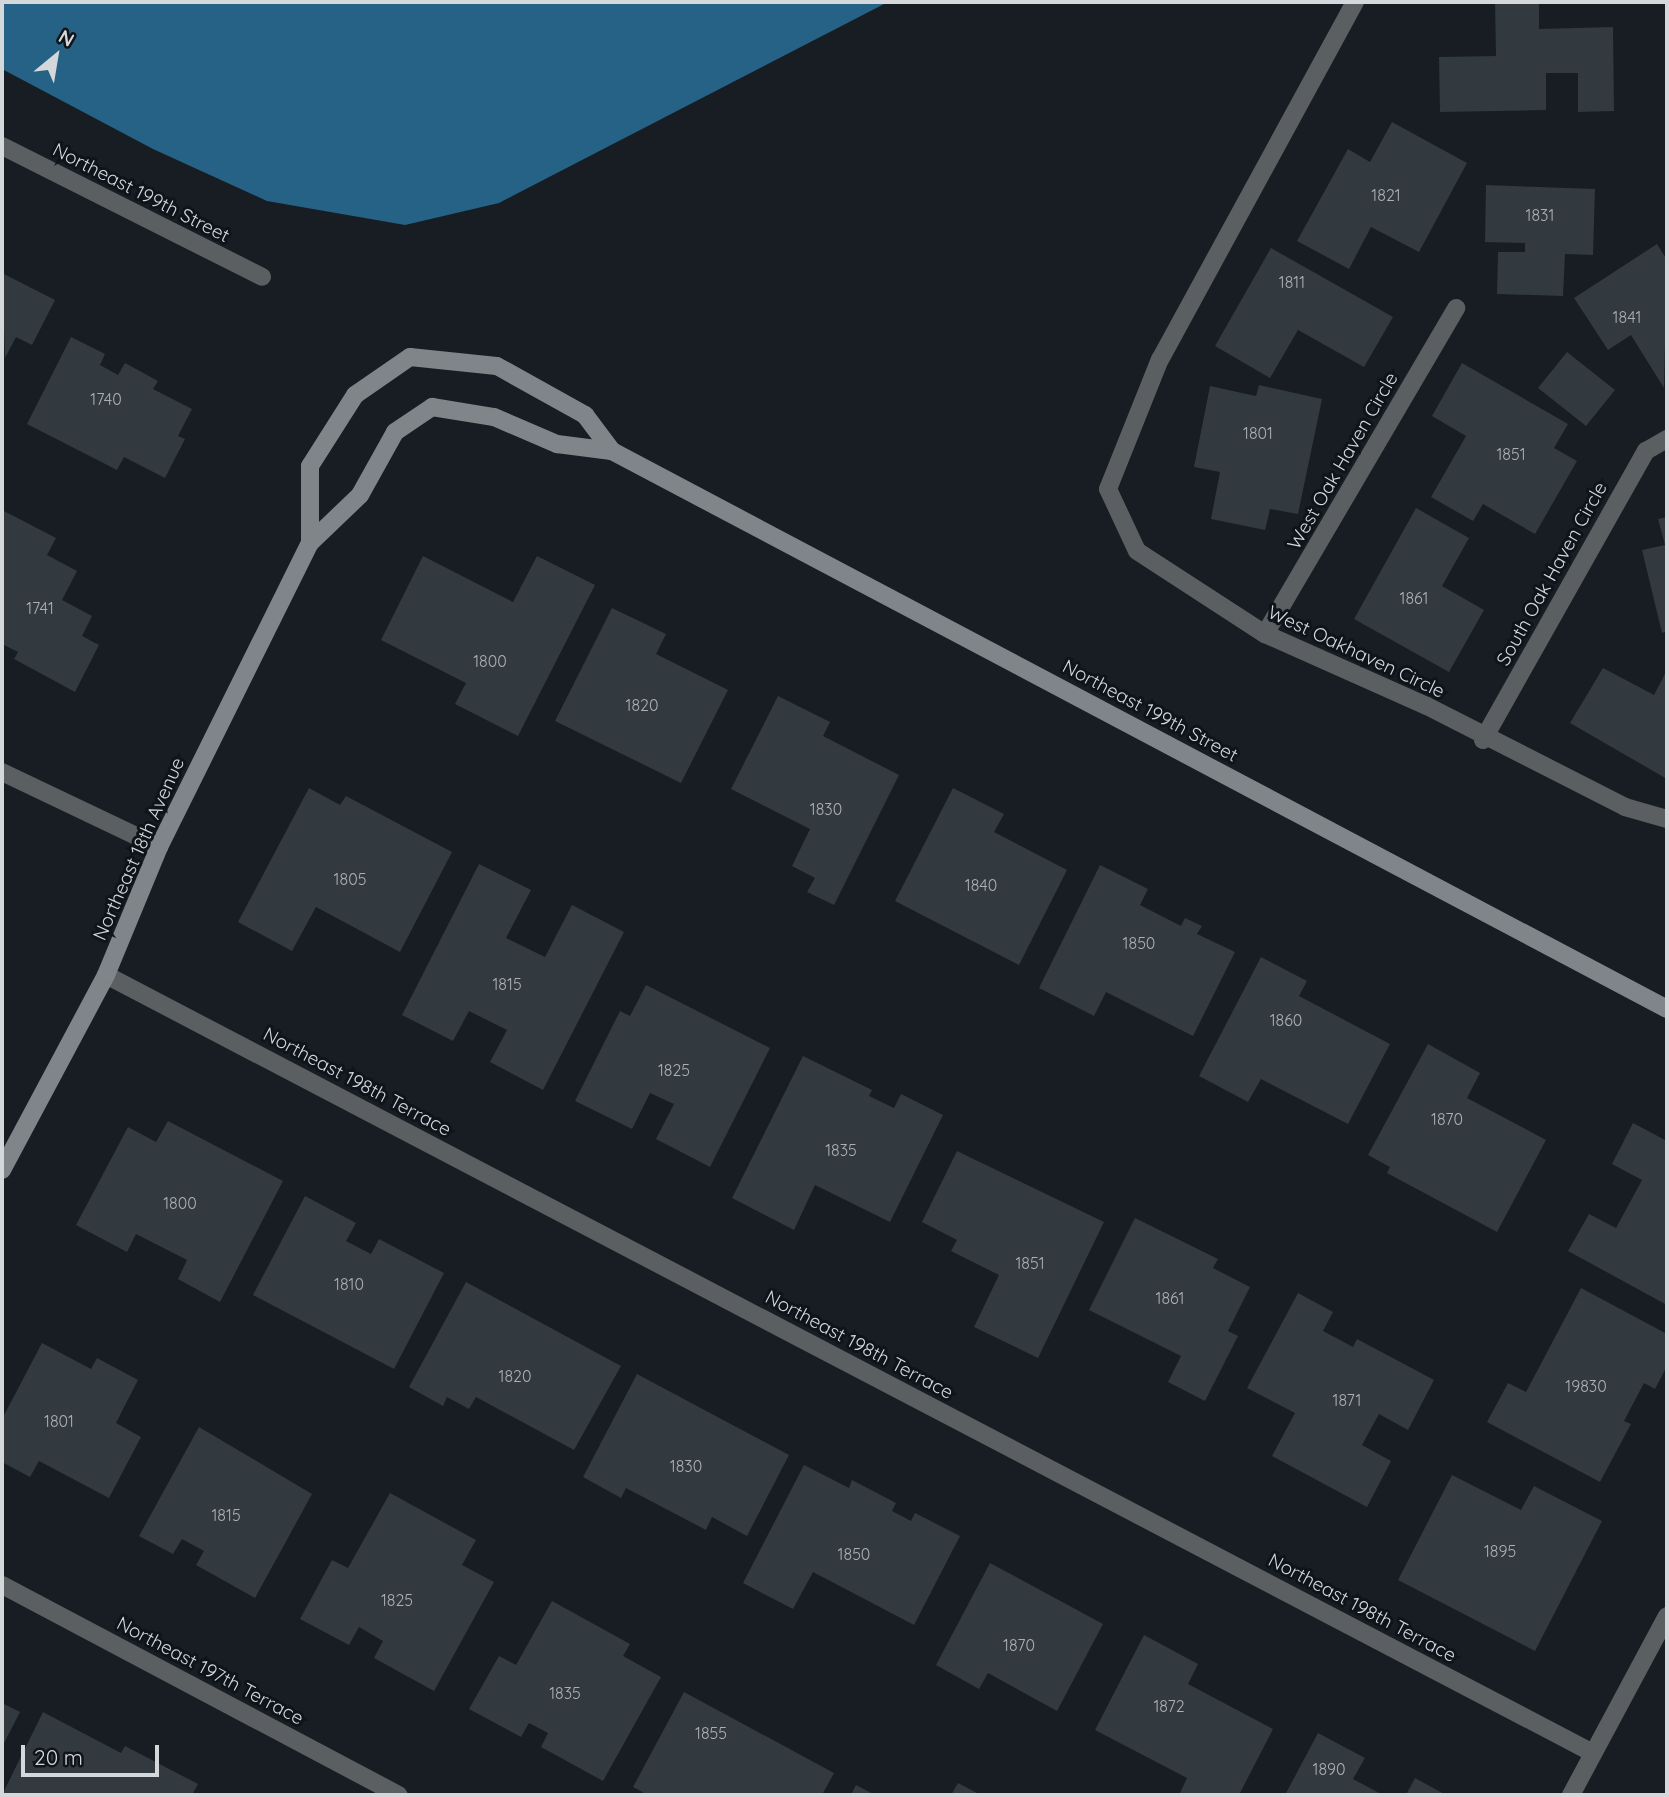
<!DOCTYPE html>
<style>
body{margin:0}
#map{position:relative;width:1669px;height:1797px;overflow:hidden;background:#171d22;font-family:Quicksand,sans-serif}
div>[style]{position:absolute}
.water>*{inset:0;background:#266286}
.building>*{inset:0;background:#32393f}
.street>*{height:18px;margin:-9px;padding:0 9px;transform-origin:9px;border-radius:9px;background:#5b5f61}
.secondary>*{height:18px;margin:-9px;padding:0 9px;transform-origin:9px;border-radius:9px;background:#7f8589}
span{translate:-50% -50%;white-space:nowrap;text-align:center;line-height:1.15;-webkit-text-stroke:6px #0e1419;paint-order:stroke}
.number-label{font-size:16px;color:#acb0b4}
.number-label span{-webkit-text-stroke-width:0}
.street-label{font-size:19px;color:#d4d8db}
.frame{position:absolute;inset:0;border:4px solid #d4d8db;pointer-events:none}
.north{position:absolute;left:21px;top:21px;width:70px;height:70px;-webkit-text-stroke:5px #0e1419;paint-order:stroke;rotate:30deg;font-size:19px;font-weight:700;line-height:28px;text-align:center;color:#d4d8db}
.north::after{content:'';display:block;margin:auto;width:24px;height:32px;background:#d4d8db;clip-path:polygon(50% 0,100% 100%,50% 72%,0 100%)}
.scale{position:absolute;left:21px;top:1745px;width:138px;height:32px;box-sizing:border-box;border:4px solid #d4d8db;border-top:0;padding-left:9px;font-size:21px;line-height:24px;white-space:nowrap;color:#d4d8db;-webkit-text-stroke:5px #0e1419;paint-order:stroke}
</style>
<div id="map">
<div class="water">
<div style="clip-path:polygon(2px 2px,888px 2px,499px 203px,405px 225px,267px 201px,153px 149px,2px 69px)"></div>
</div>
<div class="building">
<div style="clip-path:polygon(1495px 2px,1539px 2px,1539px 29px,1613px 27px,1614px 111px,1578px 112px,1578px 73px,1546px 73px,1546px 110px,1440px 112px,1439px 57px,1496px 56px)"></div>
<div style="clip-path:polygon(1392px 122px,1467px 163px,1419px 252px,1371px 227px,1349px 269px,1297px 241px,1348px 149px,1370px 162px)"></div>
<div style="clip-path:polygon(1486px 185px,1595px 189px,1593px 255px,1565px 254px,1563px 296px,1497px 294px,1498px 252px,1525px 252px,1525px 243px,1485px 242px)"></div>
<div style="clip-path:polygon(1657px 244px,1667px 260px,1664px 388px,1631px 335px,1608px 350px,1574px 298px)"></div>
<div style="clip-path:polygon(1271px 248px,1393px 317px,1364px 367px,1298px 330px,1270px 378px,1215px 346px)"></div>
<div style="clip-path:polygon(2px 273px,55px 300px,32px 345px,16px 337px,5px 358px)"></div>
<div style="clip-path:polygon(71px 337px,105px 354px,100px 365px,118px 375px,125px 363px,158px 381px,153px 389px,192px 409px,178px 436px,185px 439px,165px 478px,124px 457px,117px 470px,27px 424px)"></div>
<div style="clip-path:polygon(1567px 352px,1615px 390px,1586px 426px,1538px 388px)"></div>
<div style="clip-path:polygon(1462px 363px,1568px 424px,1554px 448px,1577px 461px,1535px 534px,1483px 504px,1473px 521px,1431px 497px,1466px 436px,1432px 416px)"></div>
<div style="clip-path:polygon(1259px 385px,1322px 399px,1298px 514px,1270px 509px,1265px 530px,1211px 519px,1220px 472px,1194px 467px,1210px 386px,1256px 396px)"></div>
<div style="clip-path:polygon(1416px 508px,1469px 538px,1442px 586px,1484px 610px,1449px 672px,1354px 619px)"></div>
<div style="clip-path:polygon(2px 510px,56px 538px,47px 555px,77px 571px,62px 600px,92px 616px,82px 636px,99px 645px,75px 692px,14px 659px,18px 652px,2px 644px)"></div>
<div style="clip-path:polygon(1667px 517px,1667px 631px,1662px 633px,1642px 550px,1665px 545px,1658px 519px)"></div>
<div style="clip-path:polygon(423px 556px,513px 602px,537px 556px,595px 585px,518px 736px,455px 704px,466px 683px,381px 640px)"></div>
<div style="clip-path:polygon(612px 608px,666px 634px,656px 654px,728px 690px,681px 783px,555px 721px)"></div>
<div style="clip-path:polygon(1603px 668px,1654px 695px,1667px 670px,1667px 779px,1570px 723px)"></div>
<div style="clip-path:polygon(778px 696px,830px 722px,823px 736px,899px 775px,834px 905px,807px 892px,815px 878px,792px 866px,810px 829px,731px 789px)"></div>
<div style="clip-path:polygon(309px 788px,340px 805px,346px 796px,452px 852px,400px 952px,316px 907px,292px 951px,238px 922px)"></div>
<div style="clip-path:polygon(953px 788px,1004px 814px,994px 832px,1067px 870px,1019px 965px,895px 901px)"></div>
<div style="clip-path:polygon(479px 864px,531px 890px,506px 938px,545px 957px,572px 905px,624px 932px,543px 1090px,490px 1062px,507px 1030px,469px 1011px,453px 1041px,402px 1015px)"></div>
<div style="clip-path:polygon(1100px 865px,1148px 889px,1140px 905px,1181px 926px,1185px 918px,1202px 926px,1197px 934px,1235px 952px,1193px 1036px,1106px 992px,1094px 1016px,1039px 988px)"></div>
<div style="clip-path:polygon(1261px 957px,1307px 981px,1299px 996px,1390px 1044px,1348px 1124px,1261px 1079px,1248px 1102px,1199px 1076px)"></div>
<div style="clip-path:polygon(646px 985px,770px 1048px,710px 1167px,656px 1139px,674px 1104px,650px 1093px,632px 1129px,575px 1101px,620px 1011px,630px 1016px)"></div>
<div style="clip-path:polygon(1428px 1044px,1480px 1073px,1467px 1098px,1546px 1140px,1497px 1232px,1387px 1173px,1390px 1167px,1368px 1155px)"></div>
<div style="clip-path:polygon(803px 1056px,872px 1090px,869px 1096px,894px 1108px,901px 1094px,943px 1115px,890px 1222px,815px 1185px,794px 1230px,732px 1198px)"></div>
<div style="clip-path:polygon(168px 1121px,283px 1181px,220px 1302px,178px 1279px,187px 1260px,136px 1234px,127px 1252px,76px 1225px,128px 1127px,156px 1142px)"></div>
<div style="clip-path:polygon(1633px 1123px,1667px 1141px,1667px 1305px,1568px 1251px,1589px 1214px,1616px 1228px,1642px 1180px,1612px 1164px)"></div>
<div style="clip-path:polygon(957px 1151px,1104px 1222px,1038px 1358px,974px 1327px,999px 1275px,951px 1251px,957px 1240px,922px 1222px)"></div>
<div style="clip-path:polygon(305px 1196px,356px 1223px,346px 1241px,371px 1254px,379px 1239px,444px 1273px,394px 1369px,253px 1295px)"></div>
<div style="clip-path:polygon(1135px 1218px,1218px 1259px,1213px 1268px,1250px 1287px,1228px 1331px,1238px 1336px,1205px 1401px,1168px 1382px,1181px 1356px,1089px 1310px)"></div>
<div style="clip-path:polygon(466px 1282px,621px 1366px,574px 1450px,476px 1397px,469px 1409px,447px 1397px,443px 1406px,409px 1387px)"></div>
<div style="clip-path:polygon(1581px 1288px,1667px 1334px,1667px 1366px,1655px 1389px,1644px 1383px,1624px 1421px,1631px 1424px,1600px 1482px,1487px 1422px,1508px 1383px,1526px 1392px)"></div>
<div style="clip-path:polygon(1298px 1293px,1333px 1312px,1323px 1331px,1353px 1347px,1357px 1339px,1434px 1380px,1408px 1430px,1379px 1414px,1362px 1445px,1391px 1461px,1367px 1507px,1272px 1456px,1295px 1413px,1247px 1388px)"></div>
<div style="clip-path:polygon(42px 1343px,91px 1369px,97px 1358px,138px 1380px,116px 1423px,141px 1437px,109px 1498px,39px 1461px,30px 1477px,2px 1462px,2px 1419px)"></div>
<div style="clip-path:polygon(637px 1374px,789px 1455px,747px 1536px,712px 1517px,706px 1530px,626px 1488px,621px 1498px,583px 1477px)"></div>
<div style="clip-path:polygon(199px 1427px,312px 1494px,255px 1598px,196px 1565px,204px 1551px,182px 1539px,173px 1554px,139px 1536px)"></div>
<div style="clip-path:polygon(804px 1465px,849px 1488px,852px 1480px,896px 1503px,892px 1511px,911px 1521px,915px 1513px,960px 1536px,914px 1625px,813px 1572px,793px 1609px,743px 1583px)"></div>
<div style="clip-path:polygon(1452px 1475px,1521px 1510px,1534px 1486px,1602px 1521px,1535px 1651px,1398px 1580px)"></div>
<div style="clip-path:polygon(390px 1493px,476px 1540px,462px 1565px,494px 1582px,434px 1691px,374px 1658px,383px 1641px,359px 1627px,349px 1645px,300px 1619px,332px 1560px,348px 1568px)"></div>
<div style="clip-path:polygon(990px 1563px,1103px 1624px,1057px 1711px,988px 1673px,979px 1689px,936px 1665px)"></div>
<div style="clip-path:polygon(552px 1601px,630px 1644px,623px 1656px,661px 1677px,603px 1781px,541px 1747px,548px 1733px,529px 1723px,521px 1737px,469px 1709px,499px 1656px,516px 1665px)"></div>
<div style="clip-path:polygon(1144px 1635px,1198px 1664px,1188px 1684px,1273px 1729px,1239px 1795px,1185px 1795px,1180px 1793px,1187px 1778px,1095px 1730px)"></div>
<div style="clip-path:polygon(684px 1692px,834px 1773px,822px 1795px,648px 1795px,633px 1787px)"></div>
<div style="clip-path:polygon(2px 1703px,20px 1712px,2px 1747px)"></div>
<div style="clip-path:polygon(43px 1712px,121px 1753px,125px 1746px,198px 1784px,192px 1795px,2px 1795px)"></div>
<div style="clip-path:polygon(1318px 1733px,1365px 1758px,1353px 1779px,1383px 1795px,1285px 1795px)"></div>
<div style="clip-path:polygon(1415px 1778px,1446px 1795px,1406px 1795px)"></div>
<div style="clip-path:polygon(958px 1783px,981px 1795px,951px 1795px)"></div>
<div style="clip-path:polygon(856px 1785px,875px 1795px,851px 1795px)"></div>
</div>
<div class="street">
<div style="left:1355px;top:2px;width:407px;rotate:118.6deg"></div>
<div style="left:1160px;top:359px;width:140px;rotate:111.8deg"></div>
<div style="left:1108px;top:489px;width:68px;rotate:64.9deg"></div>
<div style="left:1137px;top:551px;width:153px;rotate:33deg"></div>
<div style="left:1265px;top:634px;width:177px;rotate:24deg"></div>
<div style="left:1427px;top:706px;width:222px;rotate:27deg"></div>
<div style="left:1625px;top:807px;width:44px;rotate:15.9deg"></div>
<div style="left:2px;top:146px;width:291px;rotate:26.7deg"></div>
<div style="left:1265px;top:634px;width:378px;rotate:-59.6deg"></div>
<div style="left:1483px;top:740px;width:332px;rotate:-60.6deg"></div>
<div style="left:1646px;top:451px;width:24px;rotate:-30deg"></div>
<div style="left:2px;top:772px;width:174px;rotate:25.5deg"></div>
<div style="left:106px;top:975px;width:1678px;rotate:27.62deg"></div>
<div style="left:2px;top:1585px;width:449px;rotate:27.9deg"></div>
<div style="left:1571px;top:1795px;width:203px;rotate:-61.8deg"></div>
</div>
<div class="secondary">
<div style="left:310px;top:543px;width:77px;rotate:-90deg"></div>
<div style="left:310px;top:466px;width:84px;rotate:-57.6deg"></div>
<div style="left:355px;top:395px;width:67px;rotate:-34.6deg"></div>
<div style="left:410px;top:357px;width:87px;rotate:5.9deg"></div>
<div style="left:497px;top:366px;width:101px;rotate:29.1deg"></div>
<div style="left:585px;top:415px;width:45px;rotate:53.1deg"></div>
<div style="left:2px;top:1170px;width:221px;rotate:-61.9deg"></div>
<div style="left:106px;top:975px;width:139px;rotate:-67.5deg"></div>
<div style="left:159px;top:847px;width:339px;rotate:-63.6deg"></div>
<div style="left:310px;top:543px;width:69px;rotate:-43.8deg"></div>
<div style="left:360px;top:495px;width:72px;rotate:-60.9deg"></div>
<div style="left:395px;top:432px;width:45px;rotate:-34deg"></div>
<div style="left:432px;top:407px;width:63px;rotate:9.2deg"></div>
<div style="left:494px;top:417px;width:69px;rotate:23.2deg"></div>
<div style="left:557px;top:444px;width:55px;rotate:7.3deg"></div>
<div style="left:612px;top:451px;width:1193px;rotate:27.87deg"></div>
</div>
<div class="number-label">
<span style="left:1386px;top:195px">1821</span>
<span style="left:1540px;top:215px">1831</span>
<span style="left:1292px;top:282px">1811</span>
<span style="left:1627px;top:317px">1841</span>
<span style="left:106px;top:399px">1740</span>
<span style="left:1258px;top:433px">1801</span>
<span style="left:1511px;top:454px">1851</span>
<span style="left:1414px;top:598px">1861</span>
<span style="left:40px;top:608px">1741</span>
<span style="left:490px;top:661px">1800</span>
<span style="left:642px;top:705px">1820</span>
<span style="left:826px;top:809px">1830</span>
<span style="left:350px;top:879px">1805</span>
<span style="left:981px;top:885px">1840</span>
<span style="left:1139px;top:943px">1850</span>
<span style="left:507px;top:984px">1815</span>
<span style="left:1286px;top:1020px">1860</span>
<span style="left:674px;top:1070px">1825</span>
<span style="left:1447px;top:1119px">1870</span>
<span style="left:841px;top:1150px">1835</span>
<span style="left:180px;top:1203px">1800</span>
<span style="left:1030px;top:1263px">1851</span>
<span style="left:349px;top:1284px">1810</span>
<span style="left:1170px;top:1298px">1861</span>
<span style="left:515px;top:1376px">1820</span>
<span style="left:1586px;top:1386px">19830</span>
<span style="left:1347px;top:1400px">1871</span>
<span style="left:59px;top:1421px">1801</span>
<span style="left:686px;top:1466px">1830</span>
<span style="left:226px;top:1515px">1815</span>
<span style="left:1500px;top:1551px">1895</span>
<span style="left:854px;top:1554px">1850</span>
<span style="left:397px;top:1600px">1825</span>
<span style="left:1019px;top:1645px">1870</span>
<span style="left:565px;top:1693px">1835</span>
<span style="left:1169px;top:1706px">1872</span>
<span style="left:711px;top:1733px">1855</span>
<span style="left:1329px;top:1769px">1890</span>
</div>
<div class="street-label">
<span style="left:141px;top:193px;rotate:27deg">Northeast 199th Street</span>
<span style="left:1343px;top:461px;rotate:-60deg">West Oak Haven Circle</span>
<span style="left:1552px;top:574px;rotate:-61deg">South Oak Haven Circle</span>
<span style="left:1356px;top:652px;rotate:25deg">West Oakhaven Circle</span>
<span style="left:1150px;top:711px;rotate:28deg">Northeast 199th Street</span>
<span style="left:139px;top:849px;rotate:-66deg">Northeast 18th Avenue</span>
<span style="left:357px;top:1082px;rotate:28deg">Northeast 198th Terrace</span>
<span style="left:859px;top:1345px;rotate:28deg">Northeast 198th Terrace</span>
<span style="left:1362px;top:1608px;rotate:28deg">Northeast 198th Terrace</span>
<span style="left:210px;top:1671px;rotate:28deg">Northeast 197th Terrace</span>
</div>
<div class="frame"></div>
<div class="north">N</div>
<div class="scale">20 m</div>
</div>
